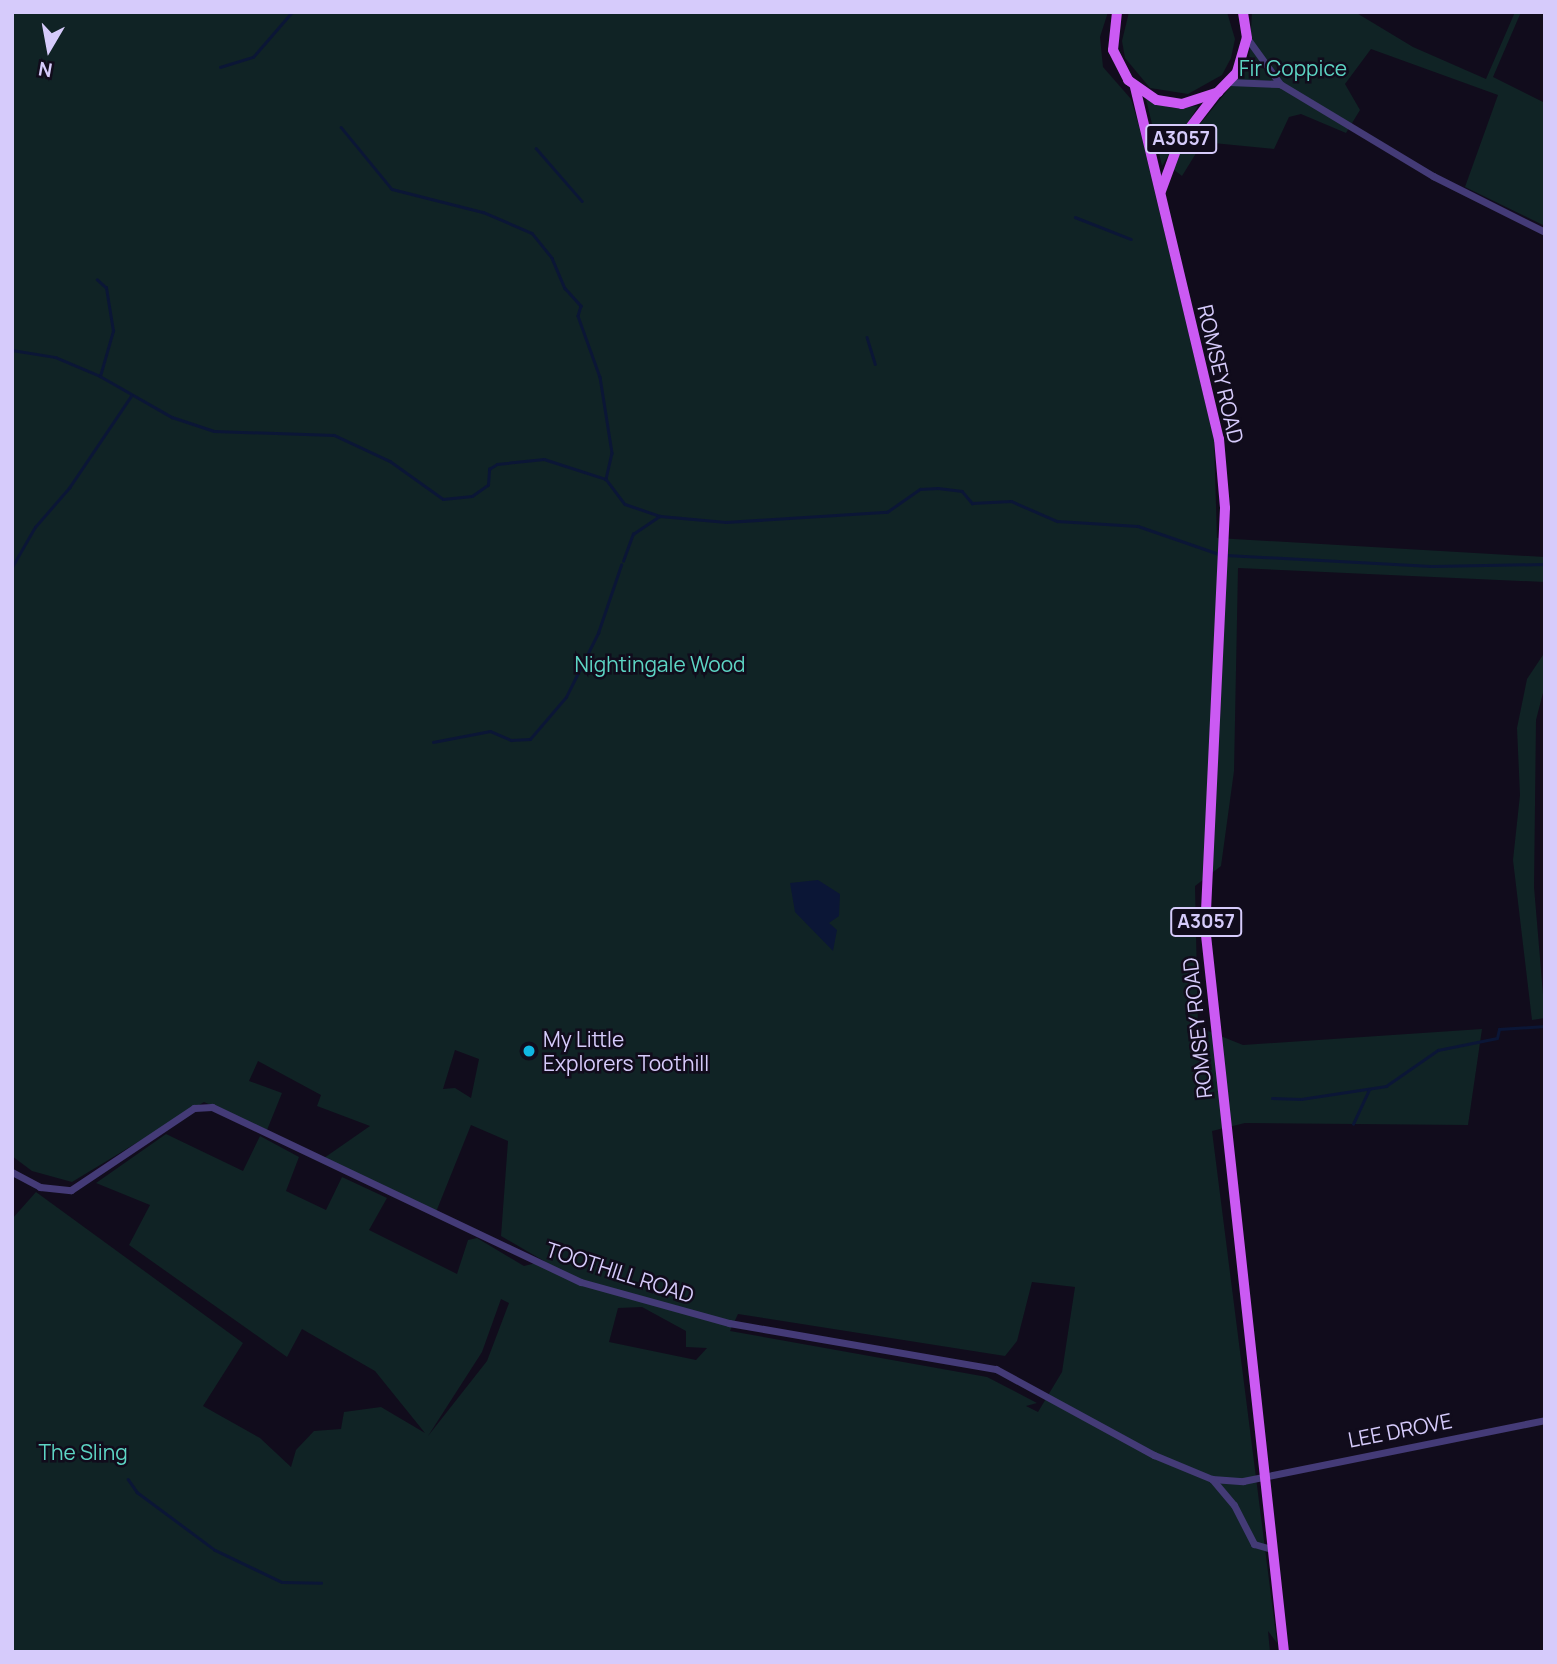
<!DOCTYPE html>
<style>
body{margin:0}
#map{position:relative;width:1557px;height:1664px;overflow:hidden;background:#110c1c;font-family:Manrope,sans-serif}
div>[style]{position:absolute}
.green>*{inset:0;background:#102325}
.water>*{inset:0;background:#0b1636}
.stream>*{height:2.5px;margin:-1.25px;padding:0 1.25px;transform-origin:1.25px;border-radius:1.25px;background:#0b1636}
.street>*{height:7px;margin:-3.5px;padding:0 3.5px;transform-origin:3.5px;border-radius:3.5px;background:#443b77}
.primary>*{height:10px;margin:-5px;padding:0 5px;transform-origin:5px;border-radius:5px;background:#cb5af3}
.dots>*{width:19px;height:19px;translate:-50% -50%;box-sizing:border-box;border:4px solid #110c1c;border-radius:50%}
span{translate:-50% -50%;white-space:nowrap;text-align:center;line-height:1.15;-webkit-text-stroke:5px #110c1c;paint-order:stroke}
.shield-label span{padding:2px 5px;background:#110c1c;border:2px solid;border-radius:5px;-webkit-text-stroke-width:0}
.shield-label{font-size:19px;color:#d6cbfb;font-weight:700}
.park-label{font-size:21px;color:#5dd5c4}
.street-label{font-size:21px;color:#d6cbfb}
.poi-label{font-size:21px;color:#d6cbfb}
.left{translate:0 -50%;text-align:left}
.frame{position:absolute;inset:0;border:14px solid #d6cbfb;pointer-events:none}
.north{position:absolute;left:14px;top:14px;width:70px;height:70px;-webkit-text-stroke:5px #110c1c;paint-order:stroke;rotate:190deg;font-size:19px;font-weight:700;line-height:28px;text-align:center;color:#d6cbfb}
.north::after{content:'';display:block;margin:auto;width:24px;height:32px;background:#d6cbfb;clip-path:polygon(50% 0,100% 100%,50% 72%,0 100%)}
</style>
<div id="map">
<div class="green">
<div style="clip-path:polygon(evenodd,12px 12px,1108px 12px,1100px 37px,1103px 67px,1131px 99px,1139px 126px,1214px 439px,1217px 538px,1545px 557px,1545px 582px,1238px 568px,1234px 771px,1221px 866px,1195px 886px,1198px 1027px,1243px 1045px,1482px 1029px,1468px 1125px,1245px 1123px,1212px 1131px,1277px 1643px,1268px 1631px,1270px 1652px,12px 1652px,12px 1219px,36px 1192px,243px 1343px,203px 1406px,260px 1438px,291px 1467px,296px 1450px,314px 1431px,341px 1429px,344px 1412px,381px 1407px,425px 1433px,375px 1371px,302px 1329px,287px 1357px,129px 1245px,150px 1205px,96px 1183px,166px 1134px,243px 1171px,260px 1136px,299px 1157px,286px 1191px,326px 1210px,342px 1177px,387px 1198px,369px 1230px,457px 1274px,468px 1240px,477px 1238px,524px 1266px,544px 1261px,501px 1236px,508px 1141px,471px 1125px,436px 1212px,324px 1158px,370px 1126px,317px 1106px,321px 1095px,258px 1061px,249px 1081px,282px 1093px,267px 1130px,204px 1102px,72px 1182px,32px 1171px,12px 1156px,12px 12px,455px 1050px,479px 1059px,471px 1098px,455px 1088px,443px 1089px,455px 1050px,12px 12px,1032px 1282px,1075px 1287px,1062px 1372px,1038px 1412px,1026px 1406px,1037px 1403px,987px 1377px,730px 1331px,738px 1314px,1005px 1356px,1017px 1341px,1032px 1282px,12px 12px,501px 1299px,509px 1303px,487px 1361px,428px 1436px,482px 1352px,501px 1299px,12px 12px,642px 1307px,686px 1331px,686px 1347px,707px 1348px,696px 1360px,609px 1342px,618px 1308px,642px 1307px)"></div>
<div style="clip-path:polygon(1129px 12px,1227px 12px,1235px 39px,1231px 58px,1222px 75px,1188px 94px,1150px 88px,1125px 58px,1122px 41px)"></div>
<div style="clip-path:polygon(1252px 12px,1355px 12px,1413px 47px,1486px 79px,1515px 12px,1521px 12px,1493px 77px,1545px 103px,1545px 226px,1465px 187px,1498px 95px,1371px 49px,1345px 84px,1360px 110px,1346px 133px,1301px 114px,1289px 117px,1274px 149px,1203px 142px,1182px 176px,1173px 169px,1183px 145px,1249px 64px)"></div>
<div style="clip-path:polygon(1146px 99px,1172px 108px,1198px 106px,1162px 166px)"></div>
<div style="clip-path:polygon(1545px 652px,1545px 685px,1536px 720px,1534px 887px,1545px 1018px,1532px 1020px,1513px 860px,1520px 795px,1517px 728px,1527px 679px)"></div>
</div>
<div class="water">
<div style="clip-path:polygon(818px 880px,840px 894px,839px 916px,829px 923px,837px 930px,833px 951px,795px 912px,790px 883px)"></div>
</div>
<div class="stream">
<div style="left:220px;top:67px;width:34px;rotate:-17deg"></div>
<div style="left:253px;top:57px;width:60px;rotate:-49.1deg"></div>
<div style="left:341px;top:127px;width:80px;rotate:50.6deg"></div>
<div style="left:392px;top:189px;width:94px;rotate:14.2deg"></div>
<div style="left:483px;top:212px;width:53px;rotate:23.2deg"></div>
<div style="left:532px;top:233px;width:32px;rotate:51deg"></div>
<div style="left:552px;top:258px;width:33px;rotate:67deg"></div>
<div style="left:565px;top:288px;width:24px;rotate:48deg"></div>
<div style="left:581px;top:306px;width:10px;rotate:107deg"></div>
<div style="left:578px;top:316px;width:65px;rotate:70.2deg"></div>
<div style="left:600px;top:377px;width:77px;rotate:81deg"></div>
<div style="left:612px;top:453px;width:27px;rotate:103deg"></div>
<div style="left:536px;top:148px;width:70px;rotate:49deg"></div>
<div style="left:1075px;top:217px;width:60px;rotate:21.4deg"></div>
<div style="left:867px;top:337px;width:28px;rotate:73deg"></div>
<div style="left:12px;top:350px;width:44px;rotate:9.2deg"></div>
<div style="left:55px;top:357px;width:49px;rotate:22.9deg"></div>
<div style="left:100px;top:376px;width:47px;rotate:-73.9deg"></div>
<div style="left:113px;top:331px;width:44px;rotate:-99.2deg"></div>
<div style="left:106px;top:288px;width:12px;rotate:-138deg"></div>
<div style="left:100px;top:376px;width:83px;rotate:29.7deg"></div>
<div style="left:172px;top:417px;width:44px;rotate:18.4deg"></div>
<div style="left:214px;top:431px;width:120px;rotate:1.9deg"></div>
<div style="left:334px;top:435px;width:62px;rotate:24.9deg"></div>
<div style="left:390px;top:461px;width:65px;rotate:35.6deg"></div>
<div style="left:443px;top:499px;width:29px;rotate:-6deg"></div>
<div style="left:472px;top:496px;width:19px;rotate:-35deg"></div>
<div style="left:488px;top:485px;width:16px;rotate:-86deg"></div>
<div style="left:489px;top:469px;width:9px;rotate:-32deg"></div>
<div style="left:497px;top:464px;width:47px;rotate:-6.1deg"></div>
<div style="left:544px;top:459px;width:65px;rotate:17.9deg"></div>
<div style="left:606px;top:479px;width:31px;rotate:53deg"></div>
<div style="left:625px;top:504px;width:37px;rotate:19deg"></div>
<div style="left:1226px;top:555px;width:205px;rotate:3.1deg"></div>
<div style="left:1431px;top:566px;width:114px;rotate:-1deg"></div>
<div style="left:623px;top:561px;width:29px;rotate:-70deg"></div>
<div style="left:633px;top:534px;width:32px;rotate:-34deg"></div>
<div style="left:660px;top:516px;width:66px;rotate:5.2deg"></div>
<div style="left:726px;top:522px;width:161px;rotate:-3.6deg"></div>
<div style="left:887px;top:512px;width:40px;rotate:-34.9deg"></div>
<div style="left:920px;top:489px;width:18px;rotate:-3deg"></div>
<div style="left:938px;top:488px;width:24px;rotate:7deg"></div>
<div style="left:962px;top:491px;width:16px;rotate:50deg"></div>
<div style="left:972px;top:503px;width:39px;rotate:-3deg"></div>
<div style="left:1011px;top:501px;width:50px;rotate:23.5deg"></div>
<div style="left:1057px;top:521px;width:81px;rotate:3.5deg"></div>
<div style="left:1138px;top:526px;width:86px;rotate:19.1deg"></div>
<div style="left:12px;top:567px;width:46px;rotate:-60.1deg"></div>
<div style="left:35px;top:527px;width:52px;rotate:-48.9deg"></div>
<div style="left:69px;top:488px;width:111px;rotate:-56deg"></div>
<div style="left:433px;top:742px;width:58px;rotate:-10.9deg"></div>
<div style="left:490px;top:731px;width:23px;rotate:23deg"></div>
<div style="left:511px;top:740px;width:19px;rotate:-3deg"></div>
<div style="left:530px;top:739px;width:55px;rotate:-49.4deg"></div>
<div style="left:566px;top:697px;width:72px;rotate:-63.4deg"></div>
<div style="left:598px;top:633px;width:72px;rotate:-71.3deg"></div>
<div style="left:1272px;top:1098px;width:29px;rotate:2deg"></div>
<div style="left:1301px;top:1099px;width:86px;rotate:-8.7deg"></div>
<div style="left:1386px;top:1086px;width:63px;rotate:-34.7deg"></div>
<div style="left:1438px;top:1050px;width:60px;rotate:-11.5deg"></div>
<div style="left:1497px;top:1038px;width:9px;rotate:-77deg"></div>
<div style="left:1499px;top:1029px;width:46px;rotate:-3.7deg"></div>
<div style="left:1353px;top:1124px;width:38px;rotate:-65deg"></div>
<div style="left:128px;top:1479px;width:16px;rotate:55deg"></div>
<div style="left:137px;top:1492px;width:97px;rotate:36.6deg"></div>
<div style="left:215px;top:1550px;width:74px;rotate:25.5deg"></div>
<div style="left:282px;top:1582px;width:39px;rotate:1deg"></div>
</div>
<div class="street">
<div style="left:1247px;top:38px;width:57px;rotate:54.3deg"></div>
<div style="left:1280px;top:84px;width:179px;rotate:31deg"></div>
<div style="left:1433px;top:176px;width:125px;rotate:26.6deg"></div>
<div style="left:1229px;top:82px;width:50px;rotate:2.3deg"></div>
<div style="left:12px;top:1172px;width:32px;rotate:28deg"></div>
<div style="left:40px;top:1187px;width:31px;rotate:6deg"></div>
<div style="left:71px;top:1190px;width:148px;rotate:-33.7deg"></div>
<div style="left:194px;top:1108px;width:18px;rotate:-3deg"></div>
<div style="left:212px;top:1107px;width:408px;rotate:25.4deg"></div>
<div style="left:581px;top:1282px;width:154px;rotate:15.5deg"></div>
<div style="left:729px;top:1323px;width:271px;rotate:9.8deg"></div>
<div style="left:996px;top:1369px;width:180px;rotate:28.6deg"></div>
<div style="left:1154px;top:1455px;width:63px;rotate:22.5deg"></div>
<div style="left:1212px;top:1479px;width:31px;rotate:4deg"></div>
<div style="left:1243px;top:1481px;width:308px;rotate:-11.4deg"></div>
<div style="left:1212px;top:1479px;width:34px;rotate:50deg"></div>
<div style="left:1234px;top:1505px;width:44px;rotate:62.9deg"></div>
<div style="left:1254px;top:1544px;width:19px;rotate:16deg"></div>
</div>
<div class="primary">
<div style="left:1117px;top:12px;width:38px;rotate:96deg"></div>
<div style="left:1113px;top:50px;width:34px;rotate:63deg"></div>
<div style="left:1128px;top:80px;width:35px;rotate:35deg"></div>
<div style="left:1157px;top:100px;width:25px;rotate:9deg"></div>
<div style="left:1182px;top:104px;width:38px;rotate:-18deg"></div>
<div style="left:1218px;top:92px;width:28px;rotate:-46deg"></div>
<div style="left:1237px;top:72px;width:35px;rotate:-74deg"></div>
<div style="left:1247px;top:38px;width:26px;rotate:-99deg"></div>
<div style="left:1135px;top:87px;width:362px;rotate:76.6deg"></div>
<div style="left:1219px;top:439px;width:69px;rotate:85deg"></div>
<div style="left:1225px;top:508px;width:418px;rotate:92.7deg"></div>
<div style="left:1205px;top:926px;width:730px;rotate:83.79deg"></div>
<div style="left:1161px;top:191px;width:52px;rotate:-69.8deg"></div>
<div style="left:1179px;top:142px;width:61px;rotate:-52.4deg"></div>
</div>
<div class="dots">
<div style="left:529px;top:1051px;background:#10b6e2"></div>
</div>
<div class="shield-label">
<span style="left:1181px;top:139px">A3057</span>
<span style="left:1206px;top:922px">A3057</span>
</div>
<div class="park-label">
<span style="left:1293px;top:68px">Fir Coppice</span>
<span style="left:660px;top:664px">Nightingale Wood</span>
<span style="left:83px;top:1452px">The Sling</span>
</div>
<div class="street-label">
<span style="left:1221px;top:374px;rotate:77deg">ROMSEY ROAD</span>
<span style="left:1197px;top:1028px;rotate:-96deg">ROMSEY ROAD</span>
<span style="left:620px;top:1272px;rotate:18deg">TOOTHILL ROAD</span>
<span style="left:1400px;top:1430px;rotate:-11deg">LEE DROVE</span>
</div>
<div class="poi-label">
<span class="left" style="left:543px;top:1051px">My Little<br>Explorers Toothill</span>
</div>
<div class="frame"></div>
<div class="north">N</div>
</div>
